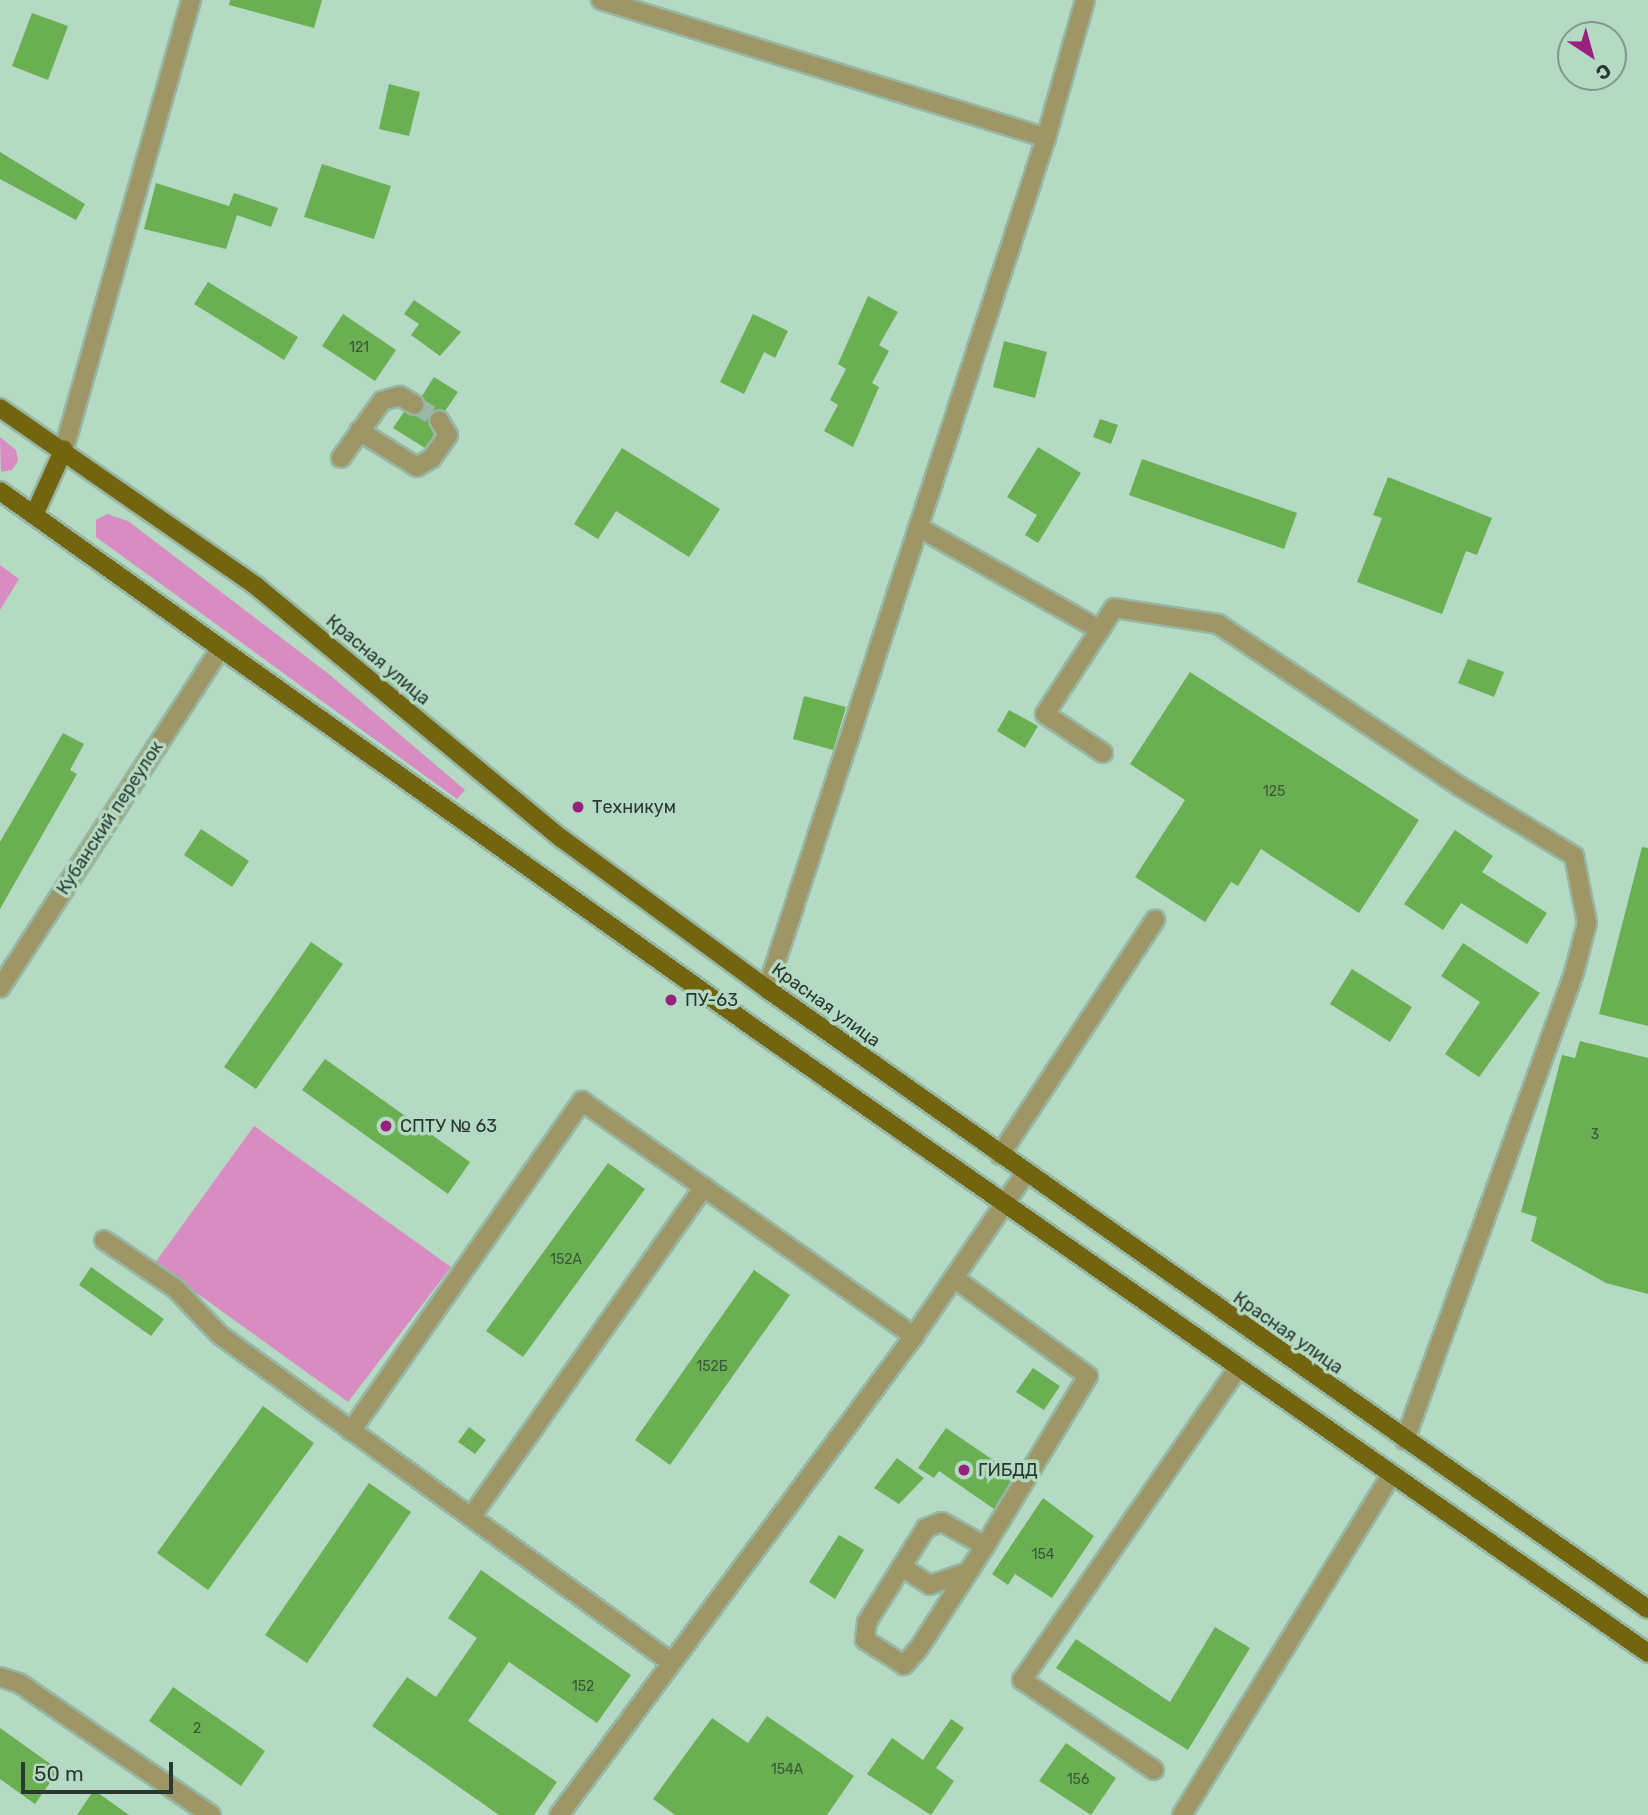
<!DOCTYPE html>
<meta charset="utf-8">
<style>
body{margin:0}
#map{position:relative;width:1648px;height:1815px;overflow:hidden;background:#b4dac3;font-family:Rubik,sans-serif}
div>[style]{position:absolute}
.green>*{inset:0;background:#d88cc1}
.building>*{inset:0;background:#6ab053}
.minor-tunnel>*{height:18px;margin-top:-9px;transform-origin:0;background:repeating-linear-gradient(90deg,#98baa6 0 18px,transparent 0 27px)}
.roads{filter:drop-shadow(2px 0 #96b7a3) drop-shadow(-2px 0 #96b7a3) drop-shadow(0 2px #96b7a3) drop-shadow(0 -2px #96b7a3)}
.minor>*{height:18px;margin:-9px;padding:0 9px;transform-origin:9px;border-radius:9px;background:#9f9667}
.major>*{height:18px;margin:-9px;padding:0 9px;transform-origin:9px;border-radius:9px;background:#73650f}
.dots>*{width:19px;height:19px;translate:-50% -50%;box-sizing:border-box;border:4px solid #b4dac3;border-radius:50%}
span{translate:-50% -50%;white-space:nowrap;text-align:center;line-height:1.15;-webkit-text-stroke:7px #b4dac3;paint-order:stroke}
.number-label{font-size:14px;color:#3a5739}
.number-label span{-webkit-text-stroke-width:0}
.street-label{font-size:18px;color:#2a3930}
.poi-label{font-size:18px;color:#2a3930}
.left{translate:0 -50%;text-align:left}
.north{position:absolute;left:1557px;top:21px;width:70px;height:70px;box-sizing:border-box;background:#b4dac3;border:2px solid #7d9a88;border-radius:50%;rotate:144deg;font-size:19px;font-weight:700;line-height:28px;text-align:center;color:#2a3930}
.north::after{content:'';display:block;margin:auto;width:24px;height:32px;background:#97217d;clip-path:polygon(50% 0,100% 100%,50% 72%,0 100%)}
.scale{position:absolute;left:21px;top:1762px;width:152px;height:32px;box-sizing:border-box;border:4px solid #2a3930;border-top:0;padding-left:9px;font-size:21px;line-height:24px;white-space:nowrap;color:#2a3930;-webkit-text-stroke:5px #b4dac3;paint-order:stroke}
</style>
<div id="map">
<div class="green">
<div style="clip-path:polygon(0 437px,16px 450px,18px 461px,12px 470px,1px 472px)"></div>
<div style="clip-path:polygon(107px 514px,128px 521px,330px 675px,465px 790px,457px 799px,96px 537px,96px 520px)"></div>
<div style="clip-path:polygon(0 565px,19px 579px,0 610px)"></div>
<div style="clip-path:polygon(254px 1126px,451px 1267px,348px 1402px,155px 1263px)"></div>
</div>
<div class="building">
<div style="clip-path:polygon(230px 0,322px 0,314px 28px,229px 5px)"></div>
<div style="clip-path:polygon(32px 13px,68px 26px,48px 80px,12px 66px)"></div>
<div style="clip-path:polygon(389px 84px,420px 92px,409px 136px,379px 129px)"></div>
<div style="clip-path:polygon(0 152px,85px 204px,76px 220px,0 179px)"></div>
<div style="clip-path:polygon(322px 164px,391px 186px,374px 239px,304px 217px)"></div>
<div style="clip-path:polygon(156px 183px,229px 206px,234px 193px,278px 208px,271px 227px,237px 215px,226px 249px,144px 229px)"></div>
<div style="clip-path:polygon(208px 282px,298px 337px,284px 360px,194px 304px)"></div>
<div style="clip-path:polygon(868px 296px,898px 312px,879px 345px,889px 351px,872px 383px,879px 387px,853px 447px,824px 431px,838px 405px,830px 400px,846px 369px,838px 364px)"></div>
<div style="clip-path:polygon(414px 300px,461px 332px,440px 356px,411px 335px,419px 324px,404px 314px)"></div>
<div style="clip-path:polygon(343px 314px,396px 350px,375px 381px,322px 346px)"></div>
<div style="clip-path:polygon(753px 314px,788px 331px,775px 358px,764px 352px,744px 394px,720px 382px)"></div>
<div style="clip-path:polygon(1004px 341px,1047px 352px,1035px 398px,993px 387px)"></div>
<div style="clip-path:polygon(434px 377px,458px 392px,445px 411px,429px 414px,434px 435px,425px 448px,393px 428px,404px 412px,415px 416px,424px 411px,422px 396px)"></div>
<div style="clip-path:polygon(1100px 419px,1118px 425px,1111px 444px,1093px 437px)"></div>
<div style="clip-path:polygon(1038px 447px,1081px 473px,1038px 543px,1025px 535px,1037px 515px,1007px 497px)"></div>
<div style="clip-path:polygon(622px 448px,720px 509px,689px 557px,616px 511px,598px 539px,574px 524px)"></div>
<div style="clip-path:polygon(1142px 459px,1297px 513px,1284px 549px,1129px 495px)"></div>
<div style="clip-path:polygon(1388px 477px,1492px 518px,1477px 555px,1466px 551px,1442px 614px,1357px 582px,1382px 518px,1373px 515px)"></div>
<div style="clip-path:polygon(1468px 659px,1504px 672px,1494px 697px,1458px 683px)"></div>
<div style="clip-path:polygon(1190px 672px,1419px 820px,1359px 913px,1261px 849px,1238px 886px,1231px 882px,1205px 922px,1135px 877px,1185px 800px,1130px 764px)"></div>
<div style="clip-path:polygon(804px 696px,846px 707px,833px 750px,793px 739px)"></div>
<div style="clip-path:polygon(1009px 710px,1038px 726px,1025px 748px,997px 731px)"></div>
<div style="clip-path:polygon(63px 733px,84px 744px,70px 770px,77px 774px,0 909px,0 842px)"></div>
<div style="clip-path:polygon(201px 829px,249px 861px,232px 887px,184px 855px)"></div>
<div style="clip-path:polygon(1455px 830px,1493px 856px,1482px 872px,1547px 913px,1527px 944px,1461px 903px,1443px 930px,1404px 904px)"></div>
<div style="clip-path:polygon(1642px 847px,1648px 848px,1648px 1026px,1599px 1014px)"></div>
<div style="clip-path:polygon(311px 942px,343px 964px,256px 1089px,224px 1067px)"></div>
<div style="clip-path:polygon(1463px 943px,1540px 993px,1479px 1077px,1445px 1054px,1480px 1002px,1441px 976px)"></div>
<div style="clip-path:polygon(1352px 969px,1412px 1007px,1390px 1042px,1330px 1004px)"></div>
<div style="clip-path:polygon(1580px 1041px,1648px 1058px,1648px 1294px,1606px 1283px,1531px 1241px,1537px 1217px,1521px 1212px,1562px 1055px,1575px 1058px)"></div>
<div style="clip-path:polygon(325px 1059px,470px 1162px,448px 1194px,302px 1090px)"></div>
<div style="clip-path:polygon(608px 1163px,645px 1189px,523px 1357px,486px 1331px)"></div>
<div style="clip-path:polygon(91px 1267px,164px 1319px,151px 1336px,79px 1285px)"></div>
<div style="clip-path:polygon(754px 1270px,790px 1295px,670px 1465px,635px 1440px)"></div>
<div style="clip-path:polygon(1033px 1368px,1060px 1386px,1044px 1410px,1016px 1392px)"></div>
<div style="clip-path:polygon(263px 1406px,314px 1443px,208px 1590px,157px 1553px)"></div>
<div style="clip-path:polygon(469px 1427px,486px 1440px,475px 1454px,458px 1442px)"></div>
<div style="clip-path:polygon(946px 1428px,1015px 1475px,994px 1509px,939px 1471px,934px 1478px,918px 1468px)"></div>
<div style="clip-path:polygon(897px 1458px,924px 1478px,899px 1504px,874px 1488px)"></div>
<div style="clip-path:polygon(369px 1483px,411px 1512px,307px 1663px,265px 1635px)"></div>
<div style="clip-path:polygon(1043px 1498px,1094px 1536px,1052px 1598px,1015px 1574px,1008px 1585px,992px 1574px)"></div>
<div style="clip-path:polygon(839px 1535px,864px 1550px,835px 1599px,809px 1582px)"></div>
<div style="clip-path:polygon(481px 1570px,631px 1675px,597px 1723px,509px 1662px,468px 1721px,557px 1782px,534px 1815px,499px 1815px,372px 1726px,407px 1677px,436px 1697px,477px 1638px,448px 1618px)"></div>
<div style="clip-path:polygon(1215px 1627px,1250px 1648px,1188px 1750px,1056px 1668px,1076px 1639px,1170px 1702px)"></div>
<div style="clip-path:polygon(173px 1687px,265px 1751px,241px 1786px,149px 1721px)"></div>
<div style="clip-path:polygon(767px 1716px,854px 1776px,827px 1815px,675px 1815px,653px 1799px,712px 1718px,748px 1743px)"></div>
<div style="clip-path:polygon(951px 1719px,964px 1728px,936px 1768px,954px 1781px,931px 1815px,867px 1774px,892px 1738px,923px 1760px)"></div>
<div style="clip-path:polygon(0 1728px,59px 1770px,35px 1804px,0 1779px)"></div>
<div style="clip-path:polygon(1066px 1743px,1116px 1778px,1091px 1815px,1039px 1781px)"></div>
<div style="clip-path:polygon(94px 1790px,129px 1815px,77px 1815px)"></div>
</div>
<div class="minor-tunnel">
<div style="left:415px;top:405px;width:28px;rotate:32deg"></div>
</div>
<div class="roads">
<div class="minor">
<div style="left:601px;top:0;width:466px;rotate:17.2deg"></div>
<div style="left:359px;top:431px;width:68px;rotate:31.8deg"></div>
<div style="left:417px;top:467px;width:17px;rotate:-31deg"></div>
<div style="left:432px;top:458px;width:28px;rotate:-55deg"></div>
<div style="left:448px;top:435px;width:17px;rotate:-121deg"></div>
<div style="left:64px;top:449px;width:467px;rotate:-74.2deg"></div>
<div style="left:341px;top:458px;width:70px;rotate:-54.3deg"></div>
<div style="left:382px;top:401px;width:19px;rotate:-16deg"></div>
<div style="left:400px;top:396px;width:17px;rotate:31deg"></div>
<div style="left:918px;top:527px;width:209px;rotate:29.5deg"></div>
<div style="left:1103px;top:753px;width:70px;rotate:-146.1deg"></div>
<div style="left:1045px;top:714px;width:126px;rotate:-56.9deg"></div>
<div style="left:1114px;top:608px;width:105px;rotate:8.7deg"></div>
<div style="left:1218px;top:624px;width:290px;rotate:33.9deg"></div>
<div style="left:1459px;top:786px;width:135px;rotate:31.3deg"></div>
<div style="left:1574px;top:856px;width:68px;rotate:79deg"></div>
<div style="left:1587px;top:923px;width:52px;rotate:104.6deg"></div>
<div style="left:1574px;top:973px;width:497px;rotate:109.9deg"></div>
<div style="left:0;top:988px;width:404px;rotate:-57deg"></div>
<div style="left:767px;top:989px;width:896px;rotate:-71.85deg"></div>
<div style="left:1046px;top:138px;width:143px;rotate:-74.2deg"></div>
<div style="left:1000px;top:1155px;width:282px;rotate:-56.6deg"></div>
<div style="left:104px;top:1240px;width:86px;rotate:34.1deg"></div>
<div style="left:175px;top:1288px;width:65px;rotate:46.2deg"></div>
<div style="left:220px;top:1335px;width:558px;rotate:35.97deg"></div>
<div style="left:954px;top:1278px;width:166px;rotate:36.2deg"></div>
<div style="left:1088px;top:1376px;width:199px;rotate:121.2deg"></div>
<div style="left:985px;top:1546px;width:121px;rotate:122.9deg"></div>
<div style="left:919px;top:1648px;width:23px;rotate:131deg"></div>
<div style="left:904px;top:1665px;width:46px;rotate:-147.3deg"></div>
<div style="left:865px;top:1640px;width:18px;rotate:-84deg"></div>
<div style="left:867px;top:1622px;width:111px;rotate:-57.9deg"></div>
<div style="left:926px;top:1528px;width:17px;rotate:-21deg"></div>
<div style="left:942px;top:1522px;width:49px;rotate:29.2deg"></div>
<div style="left:351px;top:1431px;width:403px;rotate:-55deg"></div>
<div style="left:582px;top:1101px;width:407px;rotate:35.3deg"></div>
<div style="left:471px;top:1517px;width:404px;rotate:-54.8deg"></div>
<div style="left:902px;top:1567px;width:33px;rotate:33deg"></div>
<div style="left:930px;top:1585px;width:40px;rotate:-18.9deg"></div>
<div style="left:0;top:1677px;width:20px;rotate:18deg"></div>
<div style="left:19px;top:1683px;width:233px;rotate:34.5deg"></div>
<div style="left:1154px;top:1770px;width:160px;rotate:-145.7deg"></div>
<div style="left:1022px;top:1680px;width:379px;rotate:-55.3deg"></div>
<div style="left:559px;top:1815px;width:596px;rotate:-53.46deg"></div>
<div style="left:914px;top:1336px;width:196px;rotate:-55.6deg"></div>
<div style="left:1182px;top:1815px;width:397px;rotate:-58.4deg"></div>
</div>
<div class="major">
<div style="left:0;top:408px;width:312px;rotate:34.8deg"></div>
<div style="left:256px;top:586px;width:396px;rotate:39.6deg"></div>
<div style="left:561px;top:838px;width:255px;rotate:36.2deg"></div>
<div style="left:767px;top:989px;width:1077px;rotate:35.14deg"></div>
<div style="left:0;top:491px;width:913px;rotate:35.46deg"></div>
<div style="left:744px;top:1021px;width:1103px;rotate:34.96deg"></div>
<div style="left:34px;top:515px;width:72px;rotate:-65.6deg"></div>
</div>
</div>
<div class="dots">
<div style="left:578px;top:807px;background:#97217d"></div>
<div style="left:671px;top:1000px;background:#97217d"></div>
<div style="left:386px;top:1126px;background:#97217d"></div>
<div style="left:964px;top:1470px;background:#97217d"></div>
</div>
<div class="number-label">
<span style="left:359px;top:348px">121</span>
<span style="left:1274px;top:792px">125</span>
<span style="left:1595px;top:1135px">3</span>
<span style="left:566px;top:1260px">152А</span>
<span style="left:712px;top:1367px">152Б</span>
<span style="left:1043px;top:1555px">154</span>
<span style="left:583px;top:1687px">152</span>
<span style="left:197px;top:1729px">2</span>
<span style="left:787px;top:1770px">154А</span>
<span style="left:1078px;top:1780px">156</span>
</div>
<div class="street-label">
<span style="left:378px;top:660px;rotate:40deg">Красная улица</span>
<span style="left:110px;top:818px;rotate:-57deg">Кубанский переулок</span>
<span style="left:826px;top:1005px;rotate:36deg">Красная улица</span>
<span style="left:1288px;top:1333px;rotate:35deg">Красная улица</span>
</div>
<div class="poi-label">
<span class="left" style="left:592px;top:807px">Техникум</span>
<span class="left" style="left:685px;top:1000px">ПУ-63</span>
<span class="left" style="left:400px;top:1126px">СПТУ № 63</span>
<span class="left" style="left:978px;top:1470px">ГИБДД</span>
</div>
<div class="north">С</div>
<div class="scale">50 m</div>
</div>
